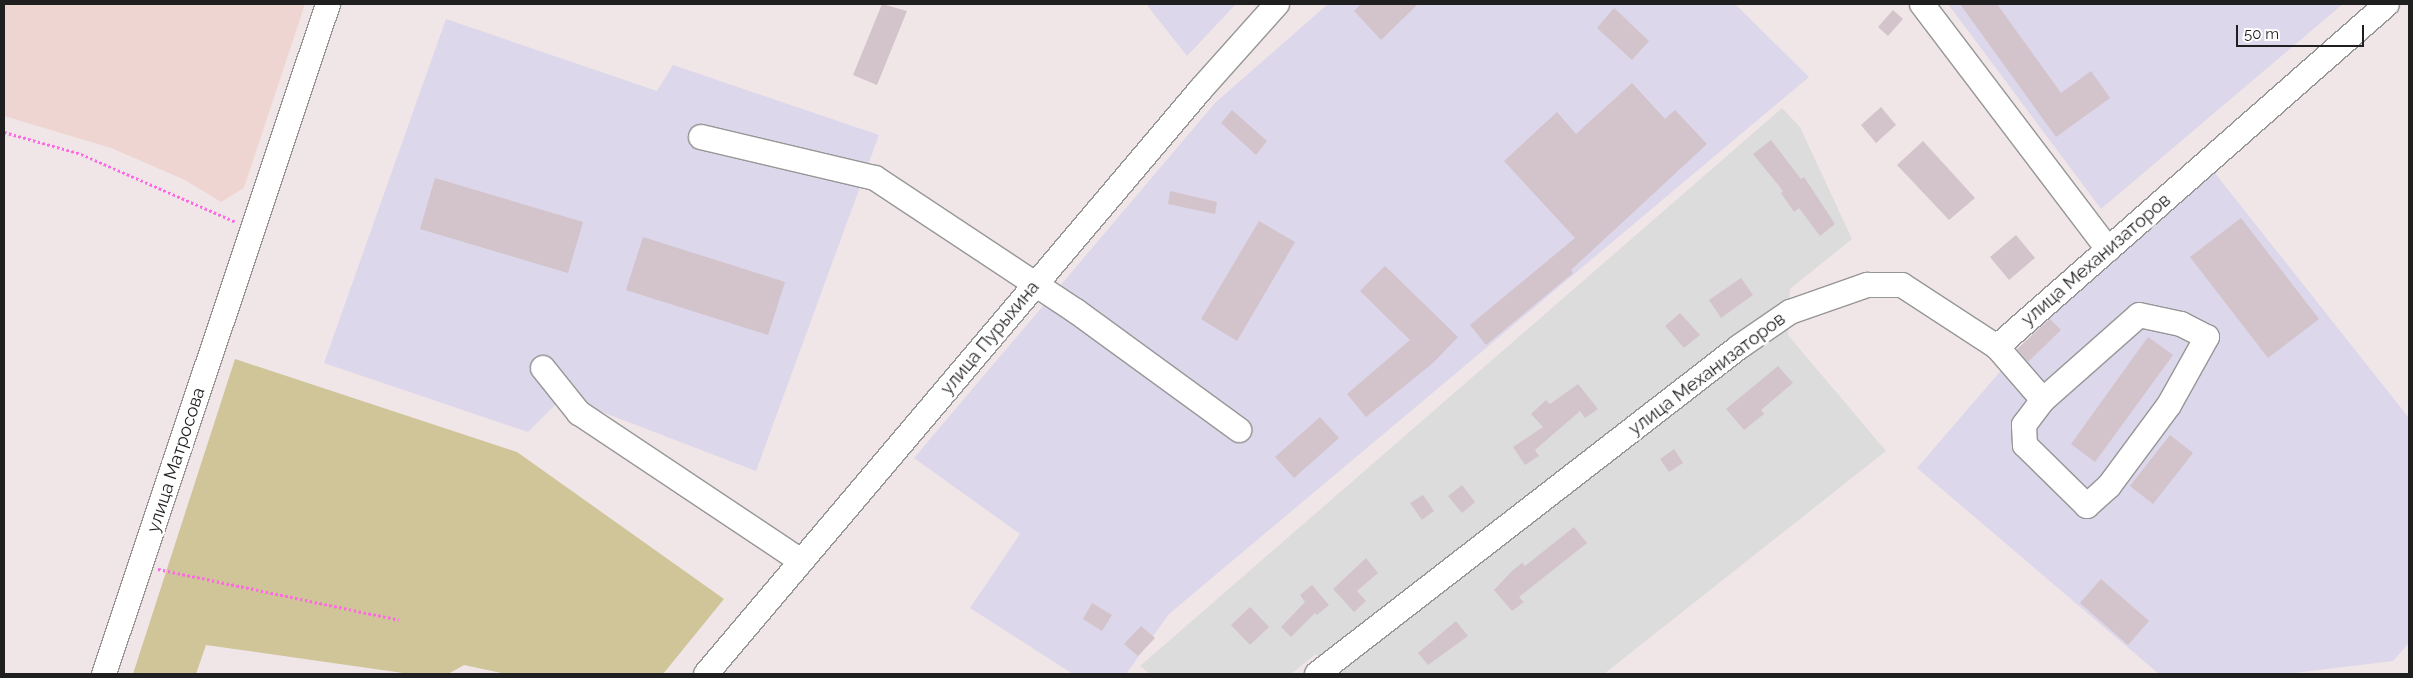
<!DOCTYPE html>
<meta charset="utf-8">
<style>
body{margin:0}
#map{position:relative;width:2413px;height:678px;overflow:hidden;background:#f0e6e8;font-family:Raleway,sans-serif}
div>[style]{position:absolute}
.residential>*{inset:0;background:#dddcdd}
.industrial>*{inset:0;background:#dcd7ea}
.farmland>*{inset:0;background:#efd5d1}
.forest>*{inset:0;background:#d0c499}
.building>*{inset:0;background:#d3c3ca}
.path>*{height:3px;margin-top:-1.5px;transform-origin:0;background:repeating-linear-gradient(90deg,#fd6ae3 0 2.5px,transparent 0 5px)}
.roads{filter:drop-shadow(1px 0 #969696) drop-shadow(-1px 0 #969696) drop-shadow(0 1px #969696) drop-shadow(0 -1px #969696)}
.minor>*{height:24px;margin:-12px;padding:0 12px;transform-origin:12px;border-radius:12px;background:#fff}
span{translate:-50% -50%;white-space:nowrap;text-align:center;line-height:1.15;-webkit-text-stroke:5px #fff;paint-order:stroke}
.street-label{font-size:18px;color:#1f1f1f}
.frame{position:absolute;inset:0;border:5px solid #1f1f1f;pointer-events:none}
.scale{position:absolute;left:2236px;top:25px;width:128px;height:22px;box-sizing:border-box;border:2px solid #1f1f1f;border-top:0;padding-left:6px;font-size:15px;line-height:18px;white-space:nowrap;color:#1f1f1f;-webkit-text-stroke:4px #fff;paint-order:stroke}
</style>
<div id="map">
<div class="residential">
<div style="clip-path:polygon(1782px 108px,1800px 127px,1852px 239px,1790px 289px,1788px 335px,1886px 451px,1604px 674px,1331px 674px,1316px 654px,1291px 674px,1150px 674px,1140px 666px)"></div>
</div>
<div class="industrial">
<div style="clip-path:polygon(1146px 4px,1236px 4px,1187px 56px)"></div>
<div style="clip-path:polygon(1328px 4px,1735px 4px,1809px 77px,1169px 614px,1126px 674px,1073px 674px,970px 608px,1020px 534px,914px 458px,1215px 103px)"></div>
<div style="clip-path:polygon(1948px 4px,2343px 4px,2101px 209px)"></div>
<div style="clip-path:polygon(446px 19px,657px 91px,673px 65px,879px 135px,756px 471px,563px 397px,528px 432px,324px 363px)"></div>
<div style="clip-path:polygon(2214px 172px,2409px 418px,2409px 643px,2393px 661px,2286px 674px,2159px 674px,1917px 468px,2054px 309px)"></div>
</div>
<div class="farmland">
<div style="clip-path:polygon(4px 4px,305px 4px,244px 188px,221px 202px,185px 180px,111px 148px,4px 116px)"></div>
</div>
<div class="forest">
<div style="clip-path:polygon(235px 359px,517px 452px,724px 599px,663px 674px,506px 674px,464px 665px,448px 674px,410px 674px,206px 645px,196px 674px,133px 674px)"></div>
</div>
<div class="building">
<div style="clip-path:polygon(882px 4px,907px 11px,877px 85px,853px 75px)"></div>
<div style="clip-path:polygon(1361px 4px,1418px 4px,1381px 40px,1354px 11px)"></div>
<div style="clip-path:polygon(1960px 4px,1997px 4px,2061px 93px,2091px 71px,2110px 98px,2056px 137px)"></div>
<div style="clip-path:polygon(1614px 8px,1649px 41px,1632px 60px,1597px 28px)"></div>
<div style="clip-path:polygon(1893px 10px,1903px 19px,1888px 36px,1878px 27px)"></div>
<div style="clip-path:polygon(1632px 83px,1665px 119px,1675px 110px,1707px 144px,1571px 270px,1573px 273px,1486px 345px,1470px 325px,1575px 238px,1504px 161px,1557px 112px,1576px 134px)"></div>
<div style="clip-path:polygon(1881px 107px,1896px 125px,1876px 143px,1861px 125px)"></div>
<div style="clip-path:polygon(1232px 110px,1267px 141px,1256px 155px,1221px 123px)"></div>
<div style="clip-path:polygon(1771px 140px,1801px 179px,1804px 177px,1835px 224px,1820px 236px,1799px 208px,1794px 212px,1781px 193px,1783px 191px,1753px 154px)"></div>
<div style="clip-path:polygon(1923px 141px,1975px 198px,1949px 220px,1897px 165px)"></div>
<div style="clip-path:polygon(435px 178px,583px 222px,568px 273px,420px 229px)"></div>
<div style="clip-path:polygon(1170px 191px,1217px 202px,1215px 214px,1168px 204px)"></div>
<div style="clip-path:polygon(2241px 218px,2319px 319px,2268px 358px,2190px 257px)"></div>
<div style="clip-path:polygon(1259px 221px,1295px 242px,1237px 341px,1201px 319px)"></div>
<div style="clip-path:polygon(2016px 235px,2035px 258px,2009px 280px,1990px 257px)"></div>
<div style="clip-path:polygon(643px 237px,785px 282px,768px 335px,626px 290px)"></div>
<div style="clip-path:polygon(1385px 266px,1458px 337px,1433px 363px,1366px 417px,1347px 394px,1410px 340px,1360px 291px)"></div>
<div style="clip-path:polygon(1741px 278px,1753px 295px,1721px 318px,1709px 300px)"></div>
<div style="clip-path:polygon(1680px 313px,1700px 335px,1684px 348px,1665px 326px)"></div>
<div style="clip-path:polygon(2050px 319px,2061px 330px,2028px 362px,2017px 349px)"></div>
<div style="clip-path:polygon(2148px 337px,2173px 355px,2095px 462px,2071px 444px)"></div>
<div style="clip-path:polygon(1778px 366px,1793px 383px,1761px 410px,1764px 414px,1744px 430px,1726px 409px)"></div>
<div style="clip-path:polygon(1578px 384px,1598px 409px,1585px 418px,1580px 411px,1535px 450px,1539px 456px,1525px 465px,1513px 447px,1543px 427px,1531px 414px,1546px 400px,1550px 404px)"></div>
<div style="clip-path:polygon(1320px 417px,1339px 438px,1294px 478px,1275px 457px)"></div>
<div style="clip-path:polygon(2170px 435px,2193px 453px,2153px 504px,2130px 486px)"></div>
<div style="clip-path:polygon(1674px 449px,1683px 463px,1669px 472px,1660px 459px)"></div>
<div style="clip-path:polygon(1462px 485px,1475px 502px,1462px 513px,1448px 496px)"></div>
<div style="clip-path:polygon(1423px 495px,1434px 511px,1422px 520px,1410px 503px)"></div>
<div style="clip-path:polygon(1574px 527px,1587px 543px,1519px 597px,1524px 602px,1512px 611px,1494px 590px,1512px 571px,1522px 563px,1525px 566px)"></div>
<div style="clip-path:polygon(1366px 558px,1378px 573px,1357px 591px,1366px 601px,1354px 612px,1333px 589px)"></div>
<div style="clip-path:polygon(2101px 579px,2149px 621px,2128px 645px,2080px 603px)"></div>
<div style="clip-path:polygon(1312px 585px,1329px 605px,1317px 615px,1315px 613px,1291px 637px,1281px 627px,1305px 602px,1300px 595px)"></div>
<div style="clip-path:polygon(1092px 603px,1112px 615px,1102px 631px,1083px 619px)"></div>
<div style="clip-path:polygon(1250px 607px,1269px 627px,1250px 645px,1231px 625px)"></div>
<div style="clip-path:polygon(1456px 621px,1468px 636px,1428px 665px,1418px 653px)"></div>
<div style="clip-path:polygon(1141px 626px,1155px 638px,1138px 656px,1124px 644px)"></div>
</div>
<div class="path">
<div style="left:4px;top:132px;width:80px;rotate:15.9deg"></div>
<div style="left:81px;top:154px;width:169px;rotate:23.7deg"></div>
<div style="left:158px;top:569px;width:246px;rotate:11.9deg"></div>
</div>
<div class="roads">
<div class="minor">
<div style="left:1922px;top:4px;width:308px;rotate:52.8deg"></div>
<div style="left:701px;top:137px;width:179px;rotate:13.3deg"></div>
<div style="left:875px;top:178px;width:241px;rotate:33.5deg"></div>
<div style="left:1076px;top:311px;width:202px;rotate:36.1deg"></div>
<div style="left:2139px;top:315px;width:43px;rotate:12.1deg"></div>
<div style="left:2181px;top:324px;width:29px;rotate:27deg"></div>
<div style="left:2207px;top:337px;width:78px;rotate:119.2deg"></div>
<div style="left:2169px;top:405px;width:101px;rotate:126.5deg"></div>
<div style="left:2109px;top:486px;width:30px;rotate:138deg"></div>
<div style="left:2087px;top:506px;width:87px;rotate:-135.5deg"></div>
<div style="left:2025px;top:445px;width:20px;rotate:-93deg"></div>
<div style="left:2024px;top:425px;width:31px;rotate:-53deg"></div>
<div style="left:2043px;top:400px;width:128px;rotate:-41.5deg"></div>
<div style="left:1997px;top:347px;width:70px;rotate:49deg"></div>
<div style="left:543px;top:368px;width:58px;rotate:51.3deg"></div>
<div style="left:579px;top:413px;width:267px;rotate:33.7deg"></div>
<div style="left:104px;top:674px;width:706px;rotate:-71.51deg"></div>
<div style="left:706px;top:674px;width:766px;rotate:-49.76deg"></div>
<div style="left:1201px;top:89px;width:114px;rotate:-48.2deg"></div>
<div style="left:1317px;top:674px;width:534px;rotate:-37.77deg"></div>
<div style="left:1739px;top:347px;width:62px;rotate:-34.5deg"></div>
<div style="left:1790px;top:312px;width:82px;rotate:-19.3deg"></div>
<div style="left:1867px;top:285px;width:35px"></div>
<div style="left:1902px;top:285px;width:113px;rotate:33.1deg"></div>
<div style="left:1997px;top:347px;width:519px;rotate:-41.33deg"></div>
</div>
</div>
<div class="street-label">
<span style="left:2096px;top:260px;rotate:-41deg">улица Механизаторов</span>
<span style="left:990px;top:338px;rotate:-50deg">улица Пурыхина</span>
<span style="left:1707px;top:374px;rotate:-37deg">улица Механизаторов</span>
<span style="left:176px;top:460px;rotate:-72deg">улица Матросова</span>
</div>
<div class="frame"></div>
<div class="scale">50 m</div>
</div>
